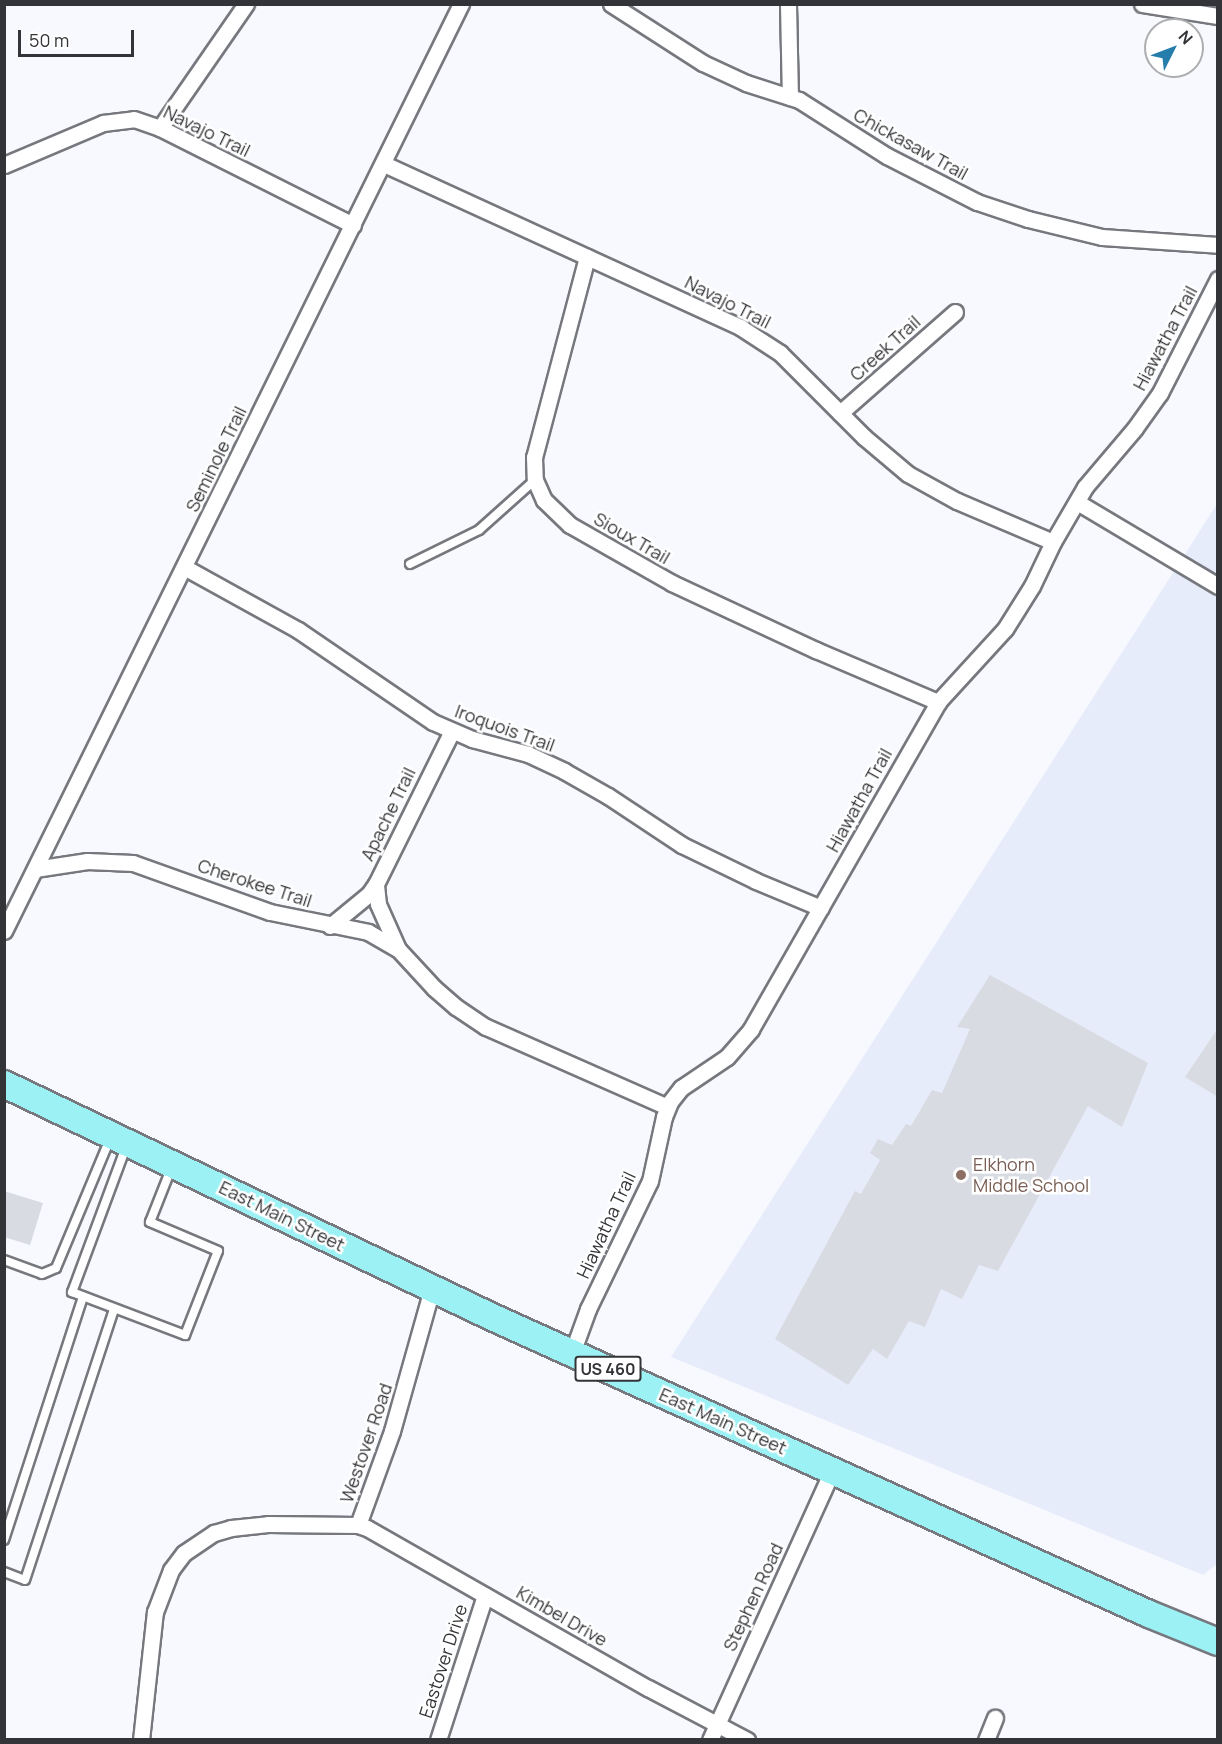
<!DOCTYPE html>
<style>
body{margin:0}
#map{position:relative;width:1222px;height:1744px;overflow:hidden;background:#f7f9ff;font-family:Manrope,sans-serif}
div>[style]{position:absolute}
.built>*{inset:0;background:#e7ecfa}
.building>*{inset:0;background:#d9dbe2}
.roads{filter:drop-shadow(2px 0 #76787e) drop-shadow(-2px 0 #76787e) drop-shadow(0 2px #76787e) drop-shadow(0 -2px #76787e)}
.service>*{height:8px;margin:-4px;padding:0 4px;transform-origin:4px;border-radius:4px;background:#fff}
.minor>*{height:15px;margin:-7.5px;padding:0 7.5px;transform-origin:7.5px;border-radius:7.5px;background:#fff}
.primary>*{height:26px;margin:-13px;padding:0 13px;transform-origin:13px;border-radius:13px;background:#9cf1f5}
.dots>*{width:16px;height:16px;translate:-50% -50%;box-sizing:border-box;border:3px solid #fff;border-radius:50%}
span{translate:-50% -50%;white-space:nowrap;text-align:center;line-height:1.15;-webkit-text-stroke:5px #fff;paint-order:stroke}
.shield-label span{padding:2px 4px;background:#fff;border:2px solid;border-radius:4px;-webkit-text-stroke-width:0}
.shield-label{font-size:16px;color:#333437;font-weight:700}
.street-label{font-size:18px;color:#333437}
.education-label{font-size:18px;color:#785e54}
.left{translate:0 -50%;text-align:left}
.frame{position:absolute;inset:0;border:6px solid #333437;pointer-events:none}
.north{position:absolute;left:1144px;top:18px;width:60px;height:60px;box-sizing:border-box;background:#fff;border:2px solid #adaeaf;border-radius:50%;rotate:48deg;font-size:16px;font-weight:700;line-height:24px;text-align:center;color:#333437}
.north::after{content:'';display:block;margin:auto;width:21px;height:27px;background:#247dab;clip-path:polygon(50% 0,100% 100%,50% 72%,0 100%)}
.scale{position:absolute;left:18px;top:30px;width:116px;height:27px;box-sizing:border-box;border:3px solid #333437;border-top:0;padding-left:8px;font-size:18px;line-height:21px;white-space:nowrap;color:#333437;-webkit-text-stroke:4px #fff;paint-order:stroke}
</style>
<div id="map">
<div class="built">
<div style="clip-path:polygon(1217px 504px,1217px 1564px,1203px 1575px,671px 1357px)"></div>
</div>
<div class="building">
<div style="clip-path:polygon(990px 975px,1148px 1063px,1122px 1127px,1088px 1106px,998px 1271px,979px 1265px,962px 1299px,941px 1289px,925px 1327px,909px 1321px,887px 1359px,873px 1349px,848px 1385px,775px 1339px,855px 1191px,861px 1194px,880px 1160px,870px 1153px,878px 1139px,892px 1145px,906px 1124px,911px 1126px,932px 1090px,942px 1093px,970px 1029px,957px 1027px)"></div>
<div style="clip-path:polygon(1218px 1028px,1218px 1097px,1185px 1077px)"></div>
<div style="clip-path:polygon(4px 1191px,43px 1203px,30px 1245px,4px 1237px)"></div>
</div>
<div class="roads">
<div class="service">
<div style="left:410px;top:564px;width:77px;rotate:-26.2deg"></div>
<div style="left:479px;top:530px;width:75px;rotate:-41.8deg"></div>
<div style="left:126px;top:1147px;width:155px;rotate:110.4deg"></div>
<div style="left:72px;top:1292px;width:121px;rotate:20.8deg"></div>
<div style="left:185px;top:1335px;width:90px;rotate:-68.6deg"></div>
<div style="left:218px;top:1251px;width:74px;rotate:-156.9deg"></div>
<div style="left:150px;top:1222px;width:57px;rotate:-68.4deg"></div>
<div style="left:4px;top:1260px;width:40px;rotate:20.2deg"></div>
<div style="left:42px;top:1274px;width:15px;rotate:-23deg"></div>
<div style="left:56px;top:1268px;width:140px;rotate:-67.3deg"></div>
<div style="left:4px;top:1540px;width:256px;rotate:-72deg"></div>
<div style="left:4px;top:1572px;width:22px;rotate:21deg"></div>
<div style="left:25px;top:1580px;width:285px;rotate:-71.8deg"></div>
</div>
<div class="minor">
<div style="left:611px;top:4px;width:109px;rotate:32.7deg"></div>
<div style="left:703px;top:63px;width:47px;rotate:24.9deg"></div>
<div style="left:746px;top:83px;width:56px;rotate:17.8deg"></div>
<div style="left:799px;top:100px;width:104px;rotate:32.5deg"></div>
<div style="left:887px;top:156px;width:101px;rotate:27.1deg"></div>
<div style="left:977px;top:202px;width:54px;rotate:18.4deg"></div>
<div style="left:1028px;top:219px;width:76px;rotate:13.7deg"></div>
<div style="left:1102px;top:237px;width:116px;rotate:3.9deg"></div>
<div style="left:788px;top:4px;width:93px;rotate:88.8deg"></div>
<div style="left:1142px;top:4px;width:77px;rotate:9deg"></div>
<div style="left:160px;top:128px;width:151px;rotate:-55.3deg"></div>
<div style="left:384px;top:164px;width:392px;rotate:24.6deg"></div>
<div style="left:740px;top:327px;width:48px;rotate:33deg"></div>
<div style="left:780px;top:353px;width:119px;rotate:45deg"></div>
<div style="left:864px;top:437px;width:57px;rotate:40.1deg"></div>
<div style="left:908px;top:474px;width:56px;rotate:28.9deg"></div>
<div style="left:957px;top:501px;width:104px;rotate:23.1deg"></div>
<div style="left:4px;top:165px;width:108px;rotate:-23deg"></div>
<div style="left:103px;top:123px;width:31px;rotate:-7deg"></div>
<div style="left:134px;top:119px;width:28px;rotate:19deg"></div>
<div style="left:160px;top:128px;width:216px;rotate:26.7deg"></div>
<div style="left:587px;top:257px;width:207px;rotate:104.8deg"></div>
<div style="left:534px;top:457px;width:23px;rotate:88deg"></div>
<div style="left:535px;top:480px;width:22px;rotate:66deg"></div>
<div style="left:544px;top:500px;width:36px;rotate:44deg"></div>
<div style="left:570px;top:525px;width:117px;rotate:29.6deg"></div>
<div style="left:672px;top:583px;width:159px;rotate:25deg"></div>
<div style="left:816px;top:650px;width:133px;rotate:23.1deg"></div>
<div style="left:840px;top:413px;width:153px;rotate:-41.3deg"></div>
<div style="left:1077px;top:502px;width:164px;rotate:30.8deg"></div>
<div style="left:184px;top:567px;width:130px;rotate:28.9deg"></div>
<div style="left:298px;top:630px;width:163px;rotate:34.3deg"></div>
<div style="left:433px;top:722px;width:43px;rotate:23.6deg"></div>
<div style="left:472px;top:739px;width:58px;rotate:15deg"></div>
<div style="left:528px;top:754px;width:40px;rotate:25deg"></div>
<div style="left:564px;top:771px;width:51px;rotate:29.6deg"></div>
<div style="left:608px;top:796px;width:89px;rotate:33.5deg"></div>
<div style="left:682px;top:845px;width:82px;rotate:25.9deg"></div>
<div style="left:756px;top:881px;width:70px;rotate:22.6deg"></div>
<div style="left:35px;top:869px;width:53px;rotate:-8.7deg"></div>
<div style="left:87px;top:861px;width:46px;rotate:2.5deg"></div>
<div style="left:133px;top:863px;width:145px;rotate:19.7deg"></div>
<div style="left:270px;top:912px;width:100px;rotate:11.5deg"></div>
<div style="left:368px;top:932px;width:34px;rotate:30deg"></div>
<div style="left:398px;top:949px;width:53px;rotate:47.3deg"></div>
<div style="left:434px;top:988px;width:29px;rotate:41deg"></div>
<div style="left:456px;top:1007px;width:36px;rotate:34deg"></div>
<div style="left:486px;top:1027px;width:198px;rotate:23.8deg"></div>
<div style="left:330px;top:926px;width:50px;rotate:-39.4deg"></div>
<div style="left:369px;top:894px;width:12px;rotate:-55deg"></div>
<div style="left:4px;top:931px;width:1034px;rotate:-63.76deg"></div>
<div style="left:398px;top:949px;width:49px;rotate:-114deg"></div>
<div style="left:378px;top:904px;width:20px;rotate:-96deg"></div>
<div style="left:376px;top:884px;width:171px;rotate:-63.6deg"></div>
<div style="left:572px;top:1353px;width:47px;rotate:-70deg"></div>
<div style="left:588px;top:1309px;width:142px;rotate:-64.2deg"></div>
<div style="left:650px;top:1181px;width:66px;rotate:-77.7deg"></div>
<div style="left:664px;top:1117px;width:16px;rotate:-68deg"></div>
<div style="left:670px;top:1102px;width:18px;rotate:-52deg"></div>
<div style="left:681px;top:1088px;width:55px;rotate:-34deg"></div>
<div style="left:727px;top:1057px;width:37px;rotate:-49deg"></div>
<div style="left:751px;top:1029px;width:377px;rotate:-60.2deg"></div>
<div style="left:938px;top:702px;width:99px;rotate:-47.5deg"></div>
<div style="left:1005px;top:629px;width:51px;rotate:-57.9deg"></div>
<div style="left:1032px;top:586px;width:49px;rotate:-64.5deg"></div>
<div style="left:1053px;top:542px;width:64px;rotate:-59.8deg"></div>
<div style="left:1085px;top:487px;width:77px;rotate:-49.7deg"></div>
<div style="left:1135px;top:428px;width:43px;rotate:-54.5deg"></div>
<div style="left:1160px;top:393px;width:128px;rotate:-63deg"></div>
<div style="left:358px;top:1525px;width:100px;rotate:-70.1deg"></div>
<div style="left:392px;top:1431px;width:148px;rotate:-74.3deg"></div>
<div style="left:141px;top:1740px;width:129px;rotate:-83.8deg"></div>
<div style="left:155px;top:1612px;width:45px;rotate:-69.1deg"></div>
<div style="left:171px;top:1570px;width:21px;rotate:-53deg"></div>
<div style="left:184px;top:1553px;width:36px;rotate:-34deg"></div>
<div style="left:214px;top:1533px;width:18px;rotate:-16deg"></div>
<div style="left:231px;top:1528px;width:37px;rotate:-6deg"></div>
<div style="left:268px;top:1524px;width:90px;rotate:0.6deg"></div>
<div style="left:358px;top:1525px;width:9px;rotate:18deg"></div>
<div style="left:367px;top:1528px;width:323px;rotate:29.7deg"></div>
<div style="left:648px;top:1688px;width:112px;rotate:27.7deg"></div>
<div style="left:438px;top:1740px;width:152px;rotate:-72deg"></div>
<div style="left:710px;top:1740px;width:295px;rotate:-65.6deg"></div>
<div style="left:986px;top:1740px;width:24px;rotate:-68deg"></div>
</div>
<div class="primary">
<div style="left:4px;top:1084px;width:541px;rotate:25.52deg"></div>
<div style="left:492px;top:1317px;width:721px;rotate:24.33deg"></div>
<div style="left:1149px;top:1614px;width:74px;rotate:22.1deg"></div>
</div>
</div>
<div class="dots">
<div style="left:961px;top:1175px;background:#8d6e63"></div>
</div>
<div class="shield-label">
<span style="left:608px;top:1369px">US 460</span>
</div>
<div class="street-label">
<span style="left:207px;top:131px;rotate:26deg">Navajo Trail</span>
<span style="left:911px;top:144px;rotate:29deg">Chickasaw Trail</span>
<span style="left:728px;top:302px;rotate:27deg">Navajo Trail</span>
<span style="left:1165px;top:338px;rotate:-62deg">Hiawatha Trail</span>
<span style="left:885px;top:348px;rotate:-42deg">Creek Trail</span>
<span style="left:216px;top:459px;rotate:-64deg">Seminole Trail</span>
<span style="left:632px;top:538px;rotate:30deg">Sioux Trail</span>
<span style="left:505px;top:728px;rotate:20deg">Iroquois Trail</span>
<span style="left:859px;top:800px;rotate:-61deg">Hiawatha Trail</span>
<span style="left:388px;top:814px;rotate:-64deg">Apache Trail</span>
<span style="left:255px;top:883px;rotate:18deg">Cherokee Trail</span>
<span style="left:282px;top:1216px;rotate:26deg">East Main Street</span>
<span style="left:606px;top:1225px;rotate:-65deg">Hiawatha Trail</span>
<span style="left:723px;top:1421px;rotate:24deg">East Main Street</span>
<span style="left:366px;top:1443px;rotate:-71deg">Westover Road</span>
<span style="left:753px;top:1597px;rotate:-65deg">Stephen Road</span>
<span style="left:562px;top:1616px;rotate:30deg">Kimbel Drive</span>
<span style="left:443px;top:1661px;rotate:-72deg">Eastover Drive</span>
</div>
<div class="education-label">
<span class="left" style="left:973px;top:1175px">Elkhorn<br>Middle School</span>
</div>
<div class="frame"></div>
<div class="north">N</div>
<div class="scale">50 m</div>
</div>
